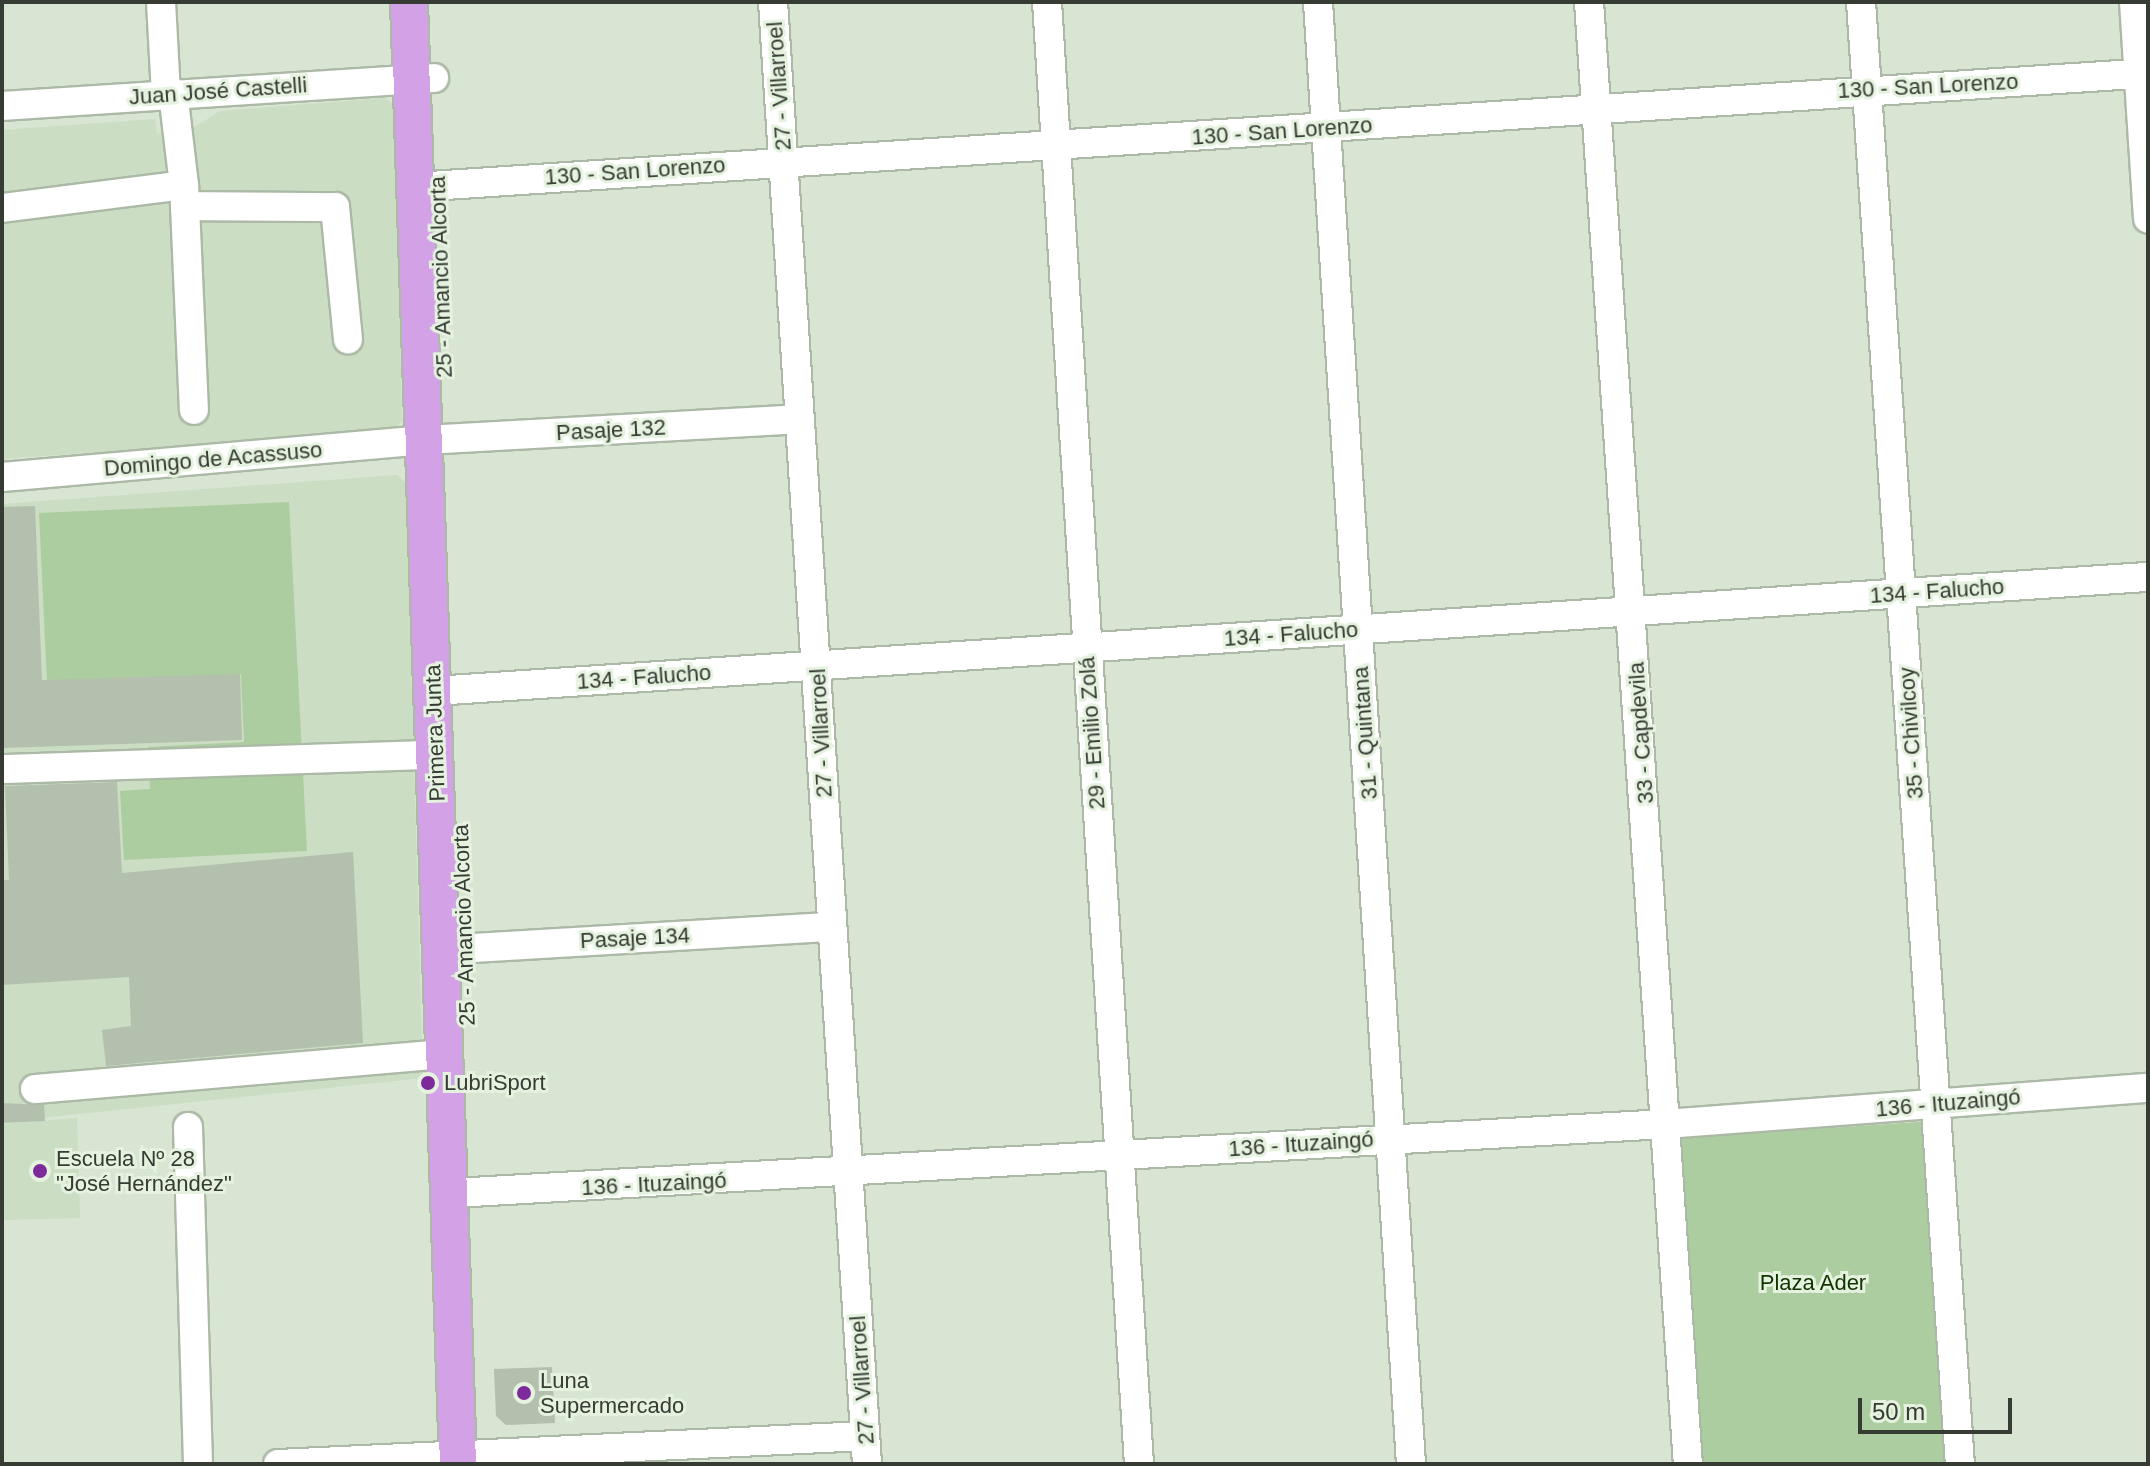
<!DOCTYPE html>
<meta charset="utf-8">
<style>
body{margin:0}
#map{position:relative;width:2150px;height:1466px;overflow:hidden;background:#d7e5d2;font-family:Helvetica,sans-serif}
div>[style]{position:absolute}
.built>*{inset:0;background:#cbddc3}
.green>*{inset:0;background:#accd9f}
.building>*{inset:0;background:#b3c0ae}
.roads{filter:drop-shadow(2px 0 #abb9a6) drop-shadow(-2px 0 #abb9a6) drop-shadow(0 2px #abb9a6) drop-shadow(0 -2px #abb9a6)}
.minor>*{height:28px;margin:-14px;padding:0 14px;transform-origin:14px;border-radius:14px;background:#fff}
.major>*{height:36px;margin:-18px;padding:0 18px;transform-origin:18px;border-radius:18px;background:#d3a2e6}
.dots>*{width:22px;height:22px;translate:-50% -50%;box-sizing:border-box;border:4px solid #e4f2df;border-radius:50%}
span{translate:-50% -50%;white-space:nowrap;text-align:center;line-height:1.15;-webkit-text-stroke:6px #e4f2df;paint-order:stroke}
.street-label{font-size:22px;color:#363b33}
.poi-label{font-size:22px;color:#363b33}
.left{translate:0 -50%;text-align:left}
.park-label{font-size:22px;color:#123400}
.frame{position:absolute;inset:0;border:4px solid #363b33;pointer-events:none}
.scale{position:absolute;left:1858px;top:1398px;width:154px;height:36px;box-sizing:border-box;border:4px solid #363b33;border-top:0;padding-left:10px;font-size:24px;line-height:28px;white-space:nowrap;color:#363b33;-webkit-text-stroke:6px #e4f2df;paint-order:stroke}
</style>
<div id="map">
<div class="built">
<div style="clip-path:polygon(385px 98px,395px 106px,402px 421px,395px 430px,2px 459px,2px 130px,155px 119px,157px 133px,190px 130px,220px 111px)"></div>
<div style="clip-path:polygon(397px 475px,406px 483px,423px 1078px,2px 1122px,2px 504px)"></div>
<div style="clip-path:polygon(77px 1118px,80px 1218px,2px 1220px,2px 1124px)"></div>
</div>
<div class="green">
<div style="clip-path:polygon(289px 502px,307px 851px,124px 860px,120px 791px,150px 789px,148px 747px,244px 742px,241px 674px,47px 683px,39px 513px)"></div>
<div style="clip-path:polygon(1933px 1121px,1959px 1464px,1694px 1464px,1670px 1139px)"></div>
</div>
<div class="building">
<div style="clip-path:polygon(35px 506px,42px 680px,240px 674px,242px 740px,2px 748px,2px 507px)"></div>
<div style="clip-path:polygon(117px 782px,122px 873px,353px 852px,363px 1043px,106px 1066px,102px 1030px,131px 1026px,129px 977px,2px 985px,2px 880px,9px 880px,5px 786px)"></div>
<div style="clip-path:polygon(2px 1103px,44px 1105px,45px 1121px,2px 1123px)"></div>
<div style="clip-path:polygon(552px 1367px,555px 1423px,506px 1425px,496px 1416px,494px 1369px)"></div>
</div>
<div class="roads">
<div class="minor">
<div style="left:161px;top:2px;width:92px;rotate:86.9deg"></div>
<div style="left:773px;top:2px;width:1465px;rotate:86.32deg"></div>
<div style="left:1047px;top:2px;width:1465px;rotate:86.4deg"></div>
<div style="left:1318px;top:2px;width:1465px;rotate:86.36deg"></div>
<div style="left:1589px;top:2px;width:1465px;rotate:86.13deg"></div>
<div style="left:1861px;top:2px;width:1465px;rotate:86.13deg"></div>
<div style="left:2134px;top:2px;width:217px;rotate:86.3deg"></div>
<div style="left:2px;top:106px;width:433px;rotate:-3.7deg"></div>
<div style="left:184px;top:185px;width:21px;rotate:87deg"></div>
<div style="left:185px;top:206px;width:150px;rotate:0.4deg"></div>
<div style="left:335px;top:207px;width:133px;rotate:84.4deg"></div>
<div style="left:415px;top:187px;width:1737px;rotate:-3.76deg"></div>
<div style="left:185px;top:206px;width:204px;rotate:87.5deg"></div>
<div style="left:2px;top:208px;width:183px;rotate:-7.2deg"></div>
<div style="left:184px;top:185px;width:93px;rotate:-96.8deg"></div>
<div style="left:2px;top:477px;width:425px;rotate:-5deg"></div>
<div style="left:425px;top:440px;width:373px;rotate:-3.2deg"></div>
<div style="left:434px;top:691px;width:1718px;rotate:-3.81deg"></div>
<div style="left:2px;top:769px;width:433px;rotate:-1.9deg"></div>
<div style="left:441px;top:950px;width:390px;rotate:-3.4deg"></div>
<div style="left:35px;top:1089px;width:411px;rotate:-4.9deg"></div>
<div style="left:188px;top:1127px;width:337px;rotate:88.3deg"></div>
<div style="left:454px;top:1193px;width:1214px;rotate:-3.26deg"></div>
<div style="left:1666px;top:1124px;width:483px;rotate:-4.3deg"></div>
<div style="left:278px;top:1464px;width:588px;rotate:-2.73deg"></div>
</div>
<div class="major">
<div style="left:409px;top:2px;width:1463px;rotate:88.08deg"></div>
</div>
</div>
<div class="dots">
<div style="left:428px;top:1083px;background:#7d2a9a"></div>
<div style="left:40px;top:1171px;background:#7d2a9a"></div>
<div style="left:524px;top:1393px;background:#7d2a9a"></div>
</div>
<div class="street-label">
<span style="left:779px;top:86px;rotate:-94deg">27 - Villarroel</span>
<span style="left:1928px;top:86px;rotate:-3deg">130 - San Lorenzo</span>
<span style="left:218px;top:91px;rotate:-4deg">Juan José Castelli</span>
<span style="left:1282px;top:131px;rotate:-4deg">130 - San Lorenzo</span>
<span style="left:635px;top:171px;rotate:-4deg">130 - San Lorenzo</span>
<span style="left:441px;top:277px;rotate:-92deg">25 - Amancio Alcorta</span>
<span style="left:611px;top:430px;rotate:-3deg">Pasaje 132</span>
<span style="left:213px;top:459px;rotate:-5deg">Domingo de Acassuso</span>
<span style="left:1937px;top:591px;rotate:-4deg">134 - Falucho</span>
<span style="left:1291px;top:634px;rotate:-4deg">134 - Falucho</span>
<span style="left:644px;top:677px;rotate:-4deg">134 - Falucho</span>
<span style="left:435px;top:733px;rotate:-92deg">Primera Junta</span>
<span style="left:821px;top:733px;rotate:-93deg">27 - Villarroel</span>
<span style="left:1092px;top:733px;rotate:-94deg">29 - Emilio Zolá</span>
<span style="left:1365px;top:733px;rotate:-94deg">31 - Quintana</span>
<span style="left:1641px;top:733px;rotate:-94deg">33 - Capdevila</span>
<span style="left:1911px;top:733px;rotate:-94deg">35 - Chivilcoy</span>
<span style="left:464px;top:925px;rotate:-92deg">25 - Amancio Alcorta</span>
<span style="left:635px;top:938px;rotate:-3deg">Pasaje 134</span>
<span style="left:1948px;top:1103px;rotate:-5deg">136 - Ituzaingó</span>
<span style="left:1301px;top:1144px;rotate:-4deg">136 - Ituzaingó</span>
<span style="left:654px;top:1184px;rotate:-3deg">136 - Ituzaingó</span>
<span style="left:862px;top:1380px;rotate:-94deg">27 - Villarroel</span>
</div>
<div class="poi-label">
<span class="left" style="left:444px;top:1083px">LubriSport</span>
<span class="left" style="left:56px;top:1171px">Escuela Nº 28<br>"José Hernández"</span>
<span class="left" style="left:540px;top:1393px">Luna<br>Supermercado</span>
</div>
<div class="park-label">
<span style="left:1813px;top:1283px">Plaza Ader</span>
</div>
<div class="frame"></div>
<div class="scale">50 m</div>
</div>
